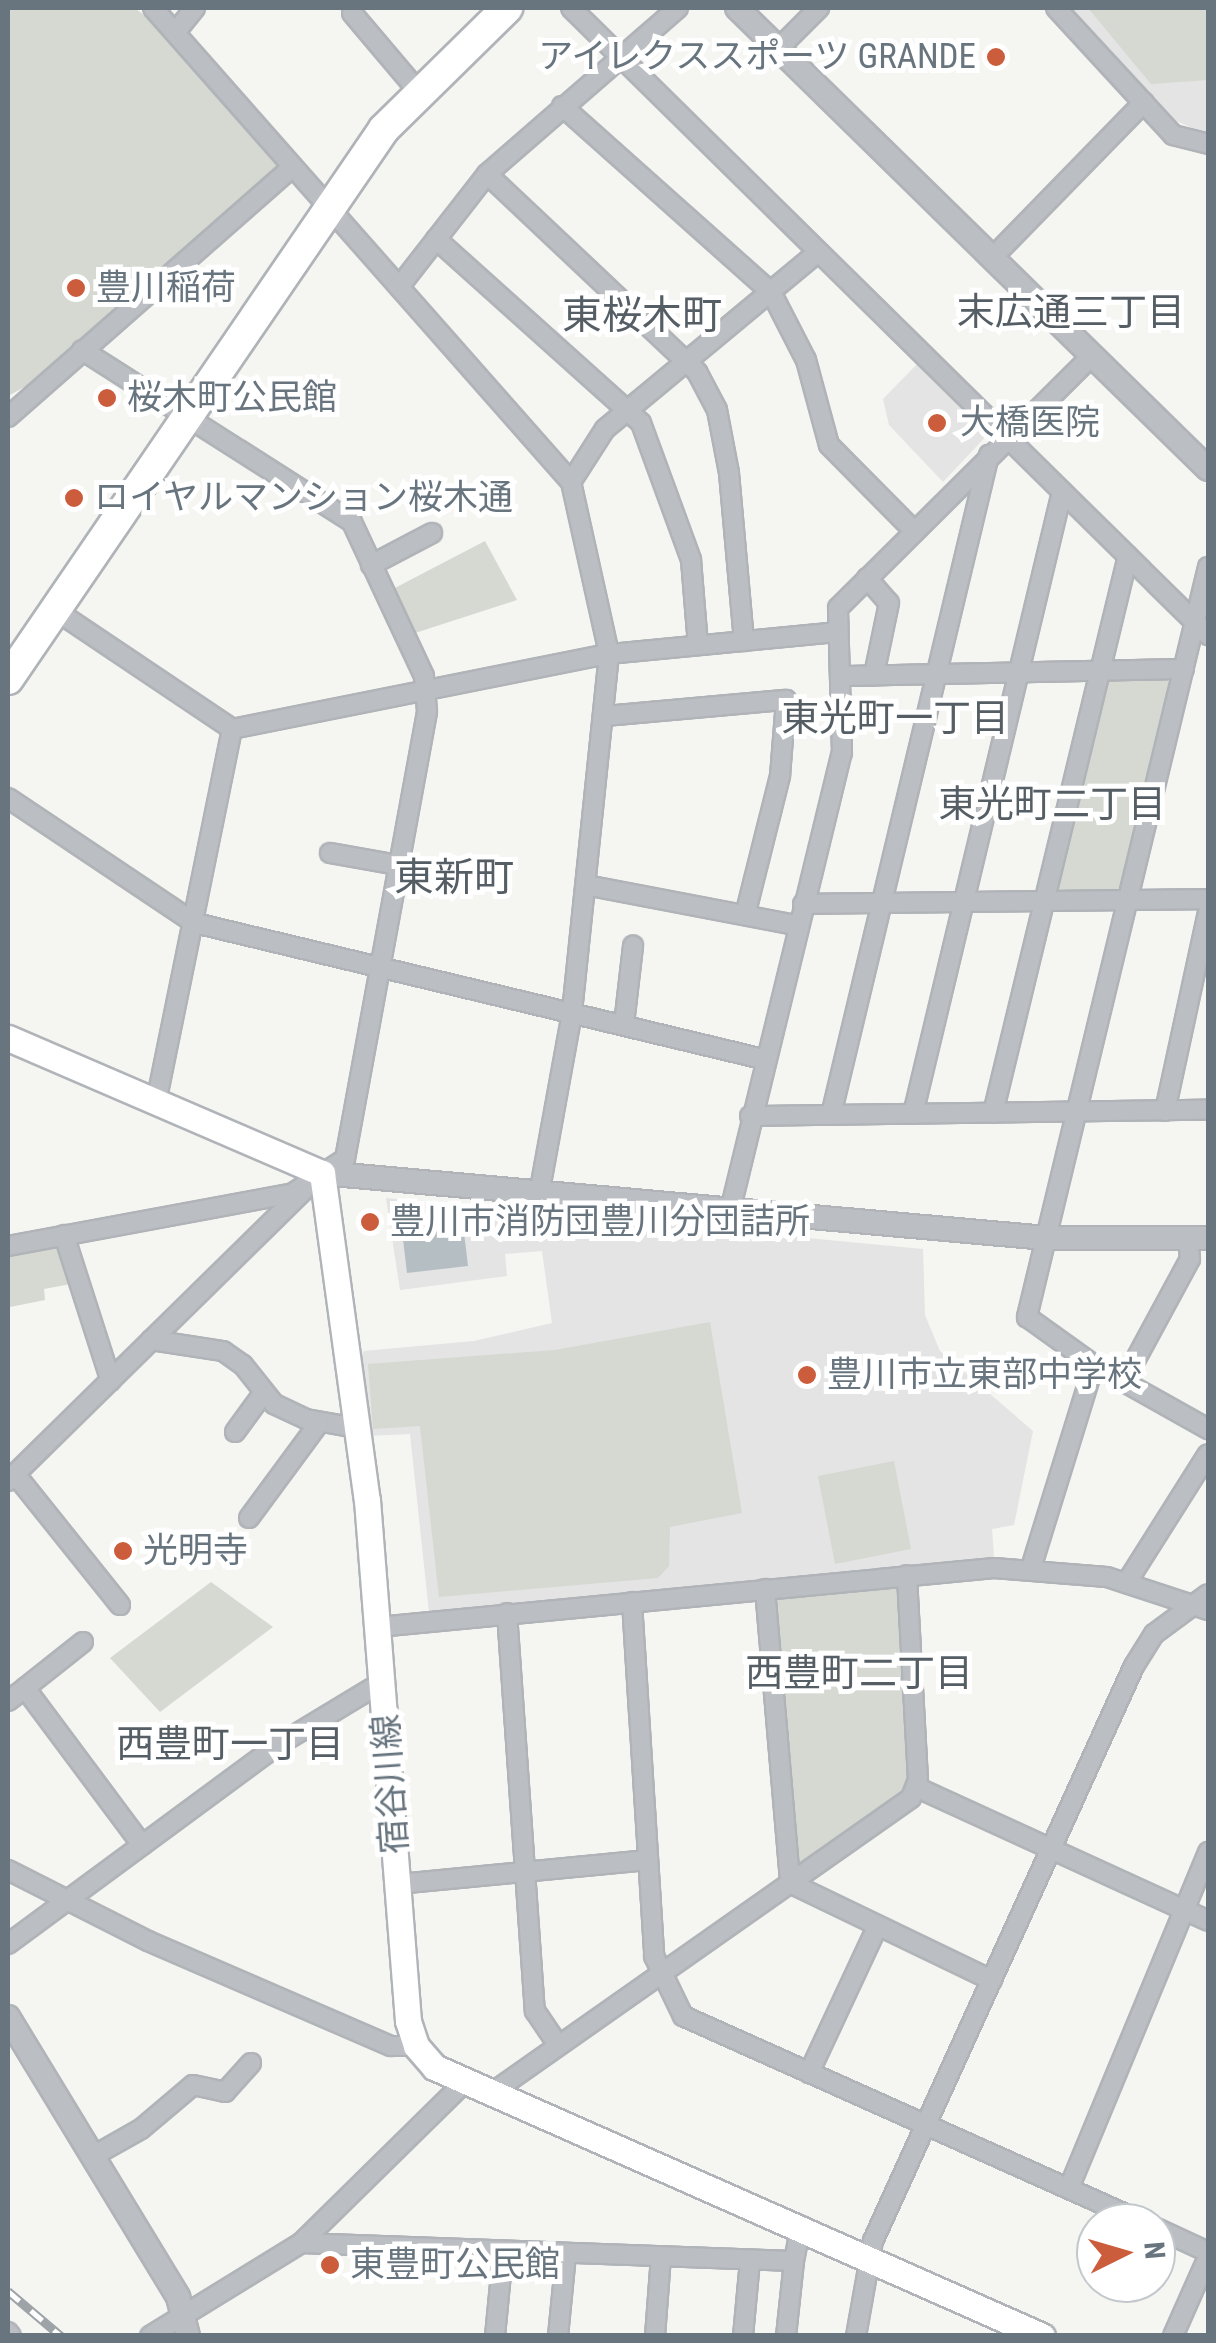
<!DOCTYPE html>
<meta charset="utf-8">
<style>
body{margin:0}
#map{position:relative;width:1216px;height:2343px;overflow:hidden;background:#f5f5f2;font-family:"Roboto Condensed","Noto Sans JP",sans-serif}
div>[style]{position:absolute}
.built>*{inset:0;background:#e3e4e3}
.green>*{inset:0;background:#d5d9d2}
.water>*{inset:0;background:#b5bfc3}
.roads{filter:drop-shadow(2px 0 #b0b4b8) drop-shadow(-2px 0 #b0b4b8) drop-shadow(0 2px #b0b4b8) drop-shadow(0 -2px #b0b4b8)}
.minor>*{height:18px;margin:-9px;padding:0 9px;transform-origin:9px;border-radius:9px;background:#bbbec2}
.tertiary>*{height:22px;margin:-11px;padding:0 11px;transform-origin:11px;border-radius:11px;background:#bbbec2}
.secondary>*{height:25px;margin:-12.5px;padding:0 12.5px;transform-origin:12.5px;border-radius:12.5px;background:#fff}
.primary>*{height:30px;margin:-15px;padding:0 15px;transform-origin:15px;border-radius:15px;background:#fff}
.rail>*{height:9px;margin-top:-4.5px;transform-origin:0;background:repeating-linear-gradient(90deg,#fff 0 15px,#9da3a7 0 30px);box-sizing:border-box;border-block:2px solid #9da3a7}
.dots>*{width:28px;height:28px;translate:-50% -50%;box-sizing:border-box;border:5px solid #fff;border-radius:50%}
span{translate:-50% -50%;white-space:nowrap;text-align:center;line-height:1.15;-webkit-text-stroke:10px #fff;paint-order:stroke}
.poi-label{font-size:35px;color:#68757f}
.right{translate:-100% -50%;text-align:right}
.left{translate:0 -50%;text-align:left}
.street-label{font-size:35px;color:#68757f}
.neighbourhood-label{font-size:38px;color:#555e65}
.quarter-label{font-size:40px;color:#555e65}
.frame{position:absolute;inset:0;border:10px solid #68757f;pointer-events:none}
.north{position:absolute;left:1076px;top:2203px;width:100px;height:100px;box-sizing:border-box;background:#fff;border:2px solid #c3c8cc;border-radius:50%;rotate:85deg;font-size:28px;font-weight:700;line-height:40px;text-align:center;color:#68757f}
.north::after{content:'';display:block;margin:auto;width:35px;height:45px;background:#cb5c3c;clip-path:polygon(50% 0,100% 100%,50% 72%,0 100%)}
</style>
<div id="map">
<div class="built">
<div style="clip-path:polygon(1065px 8px,1208px 8px,1208px 135px,1172px 119px)"></div>
<div style="clip-path:polygon(920px 361px,991px 431px,943px 482px,889px 425px,883px 399px)"></div>
<div style="clip-path:polygon(386px 1198px,923px 1249px,925px 1315px,940px 1351px,1033px 1431px,1014px 1525px,992px 1529px,994px 1557px,429px 1612px,410px 1434px,367px 1436px,359px 1361px,364px 1351px,474px 1341px,552px 1323px,542px 1251px,505px 1254px,507px 1276px,400px 1290px)"></div>
</div>
<div class="green">
<div style="clip-path:polygon(8px 8px,135px 8px,177px 42px,279px 165px,30px 384px,8px 396px)"></div>
<div style="clip-path:polygon(1088px 8px,1208px 8px,1208px 80px,1151px 84px)"></div>
<div style="clip-path:polygon(485px 541px,517px 600px,412px 634px,391px 590px)"></div>
<div style="clip-path:polygon(1165px 676px,1169px 682px,1120px 887px,1114px 893px,1057px 894px,1053px 889px,1101px 685px,1108px 678px)"></div>
<div style="clip-path:polygon(58px 1243px,71px 1284px,44px 1289px,45px 1300px,10px 1307px,8px 1253px)"></div>
<div style="clip-path:polygon(710px 1322px,742px 1513px,670px 1527px,669px 1566px,658px 1578px,439px 1597px,420px 1426px,373px 1429px,368px 1364px,555px 1350px)"></div>
<div style="clip-path:polygon(894px 1461px,911px 1549px,835px 1564px,818px 1476px)"></div>
<div style="clip-path:polygon(211px 1582px,273px 1627px,160px 1712px,110px 1658px)"></div>
<div style="clip-path:polygon(893px 1587px,900px 1591px,913px 1782px,907px 1793px,801px 1866px,791px 1864px,772px 1604px,778px 1597px)"></div>
</div>
<div class="water">
<div style="clip-path:polygon(463px 1224px,468px 1266px,407px 1273px,402px 1231px)"></div>
</div>
<div class="roads">
<div class="minor">
<div style="left:153px;top:8px;width:632px;rotate:48.59deg"></div>
<div style="left:571px;top:482px;width:176px;rotate:77.5deg"></div>
<div style="left:609px;top:654px;width:361px;rotate:95.9deg"></div>
<div style="left:572px;top:1013px;width:184px;rotate:100.3deg"></div>
<div style="left:571px;top:8px;width:894px;rotate:44.55deg"></div>
<div style="left:1056px;top:8px;width:173px;rotate:47.3deg"></div>
<div style="left:1173px;top:135px;width:36px;rotate:14deg"></div>
<div style="left:352px;top:13px;width:102px;rotate:49.8deg"></div>
<div style="left:178px;top:29px;width:27px;rotate:-51deg"></div>
<div style="left:779px;top:48px;width:57px;rotate:-45deg"></div>
<div style="left:562px;top:106px;width:280px;rotate:41.7deg"></div>
<div style="left:771px;top:292px;width:76px;rotate:62.8deg"></div>
<div style="left:806px;top:360px;width:88px;rotate:74.9deg"></div>
<div style="left:829px;top:445px;width:121px;rotate:45.3deg"></div>
<div style="left:487px;top:174px;width:289px;rotate:43.3deg"></div>
<div style="left:697px;top:372px;width:43px;rotate:62.2deg"></div>
<div style="left:717px;top:410px;width:64px;rotate:79.2deg"></div>
<div style="left:729px;top:473px;width:169px;rotate:84.9deg"></div>
<div style="left:436px;top:239px;width:275px;rotate:41.9deg"></div>
<div style="left:641px;top:423px;width:146px;rotate:69.9deg"></div>
<div style="left:691px;top:560px;width:85px;rotate:85.3deg"></div>
<div style="left:993px;top:257px;width:216px;rotate:-45.7deg"></div>
<div style="left:399px;top:287px;width:143px;rotate:-52.1deg"></div>
<div style="left:487px;top:174px;width:253px;rotate:-41deg"></div>
<div style="left:8px;top:417px;width:379px;rotate:-41.3deg"></div>
<div style="left:571px;top:482px;width:63px;rotate:-57.3deg"></div>
<div style="left:605px;top:429px;width:277px;rotate:-39.7deg"></div>
<div style="left:371px;top:565px;width:69px;rotate:-27.7deg"></div>
<div style="left:1208px;top:567px;width:772px;rotate:103.57deg"></div>
<div style="left:1027px;top:1317px;width:82px;rotate:35.6deg"></div>
<div style="left:1094px;top:1365px;width:131px;rotate:29.3deg"></div>
<div style="left:867px;top:578px;width:33px;rotate:49deg"></div>
<div style="left:889px;top:603px;width:74px;rotate:101.8deg"></div>
<div style="left:55px;top:610px;width:213px;rotate:33.9deg"></div>
<div style="left:232px;top:729px;width:378px;rotate:101.5deg"></div>
<div style="left:843px;top:676px;width:341px;rotate:-1.2deg"></div>
<div style="left:605px;top:716px;width:182px;rotate:-5.1deg"></div>
<div style="left:786px;top:700px;width:76px;rotate:94.5deg"></div>
<div style="left:780px;top:776px;width:143px;rotate:104.1deg"></div>
<div style="left:232px;top:729px;width:384px;rotate:-11.3deg"></div>
<div style="left:609px;top:654px;width:230px;rotate:-5.5deg"></div>
<div style="left:8px;top:798px;width:225px;rotate:33.8deg"></div>
<div style="left:195px;top:923px;width:584px;rotate:13.47deg"></div>
<div style="left:330px;top:853px;width:69px;rotate:10deg"></div>
<div style="left:586px;top:885px;width:214px;rotate:10.8deg"></div>
<div style="left:803px;top:904px;width:405px;rotate:-0.7deg"></div>
<div style="left:624px;top:1024px;width:79px;rotate:-83.4deg"></div>
<div style="left:1165px;top:1111px;width:204px;rotate:-77.8deg"></div>
<div style="left:993px;top:1113px;width:573px;rotate:-76.38deg"></div>
<div style="left:913px;top:1114px;width:640px;rotate:-76.53deg"></div>
<div style="left:831px;top:1115px;width:679px;rotate:-76.54deg"></div>
<div style="left:750px;top:1116px;width:458px;rotate:-0.8deg"></div>
<div style="left:730px;top:1211px;width:471px;rotate:-76.3deg"></div>
<div style="left:842px;top:753px;width:145px;rotate:-91.6deg"></div>
<div style="left:838px;top:608px;width:358px;rotate:-44.8deg"></div>
<div style="left:64px;top:1235px;width:153px;rotate:72.2deg"></div>
<div style="left:8px;top:1246px;width:290px;rotate:-10.5deg"></div>
<div style="left:293px;top:1193px;width:62px;rotate:-33.2deg"></div>
<div style="left:345px;top:1159px;width:455px;rotate:-79.6deg"></div>
<div style="left:427px;top:711px;width:35px;rotate:-95deg"></div>
<div style="left:424px;top:676px;width:170px;rotate:-115.1deg"></div>
<div style="left:352px;top:522px;width:320px;rotate:-147.5deg"></div>
<div style="left:151px;top:1340px;width:73px;rotate:8.7deg"></div>
<div style="left:223px;top:1351px;width:24px;rotate:35deg"></div>
<div style="left:243px;top:1365px;width:50px;rotate:51.5deg"></div>
<div style="left:274px;top:1404px;width:35px;rotate:25deg"></div>
<div style="left:306px;top:1419px;width:52px;rotate:10deg"></div>
<div style="left:1124px;top:1381px;width:139px;rotate:-61.6deg"></div>
<div style="left:1190px;top:1259px;width:21px;rotate:-95deg"></div>
<div style="left:235px;top:1432px;width:46px;rotate:-53.9deg"></div>
<div style="left:15px;top:1474px;width:168px;rotate:51.3deg"></div>
<div style="left:8px;top:1481px;width:414px;rotate:-44.5deg"></div>
<div style="left:249px;top:1518px;width:118px;rotate:-53.6deg"></div>
<div style="left:1031px;top:1568px;width:213px;rotate:-72.8deg"></div>
<div style="left:1127px;top:1582px;width:151px;rotate:-57.7deg"></div>
<div style="left:765px;top:1589px;width:295px;rotate:85.1deg"></div>
<div style="left:790px;top:1883px;width:224px;rotate:25.7deg"></div>
<div style="left:632px;top:1602px;width:355px;rotate:86.4deg"></div>
<div style="left:654px;top:1956px;width:67px;rotate:64.2deg"></div>
<div style="left:683px;top:2016px;width:506px;rotate:24.13deg"></div>
<div style="left:507px;top:1613px;width:399px;rotate:86deg"></div>
<div style="left:535px;top:2011px;width:41px;rotate:55.9deg"></div>
<div style="left:378px;top:1627px;width:619px;rotate:-5.47deg"></div>
<div style="left:994px;top:1568px;width:113px;rotate:4.6deg"></div>
<div style="left:1107px;top:1577px;width:106px;rotate:18.1deg"></div>
<div style="left:25px;top:1688px;width:74px;rotate:-38.4deg"></div>
<div style="left:8px;top:1701px;width:21px;rotate:-37deg"></div>
<div style="left:25px;top:1688px;width:196px;rotate:53.3deg"></div>
<div style="left:918px;top:1788px;width:319px;rotate:24.6deg"></div>
<div style="left:8px;top:1870px;width:157px;rotate:26.9deg"></div>
<div style="left:148px;top:1941px;width:265px;rotate:23.4deg"></div>
<div style="left:391px;top:2046px;width:25px"></div>
<div style="left:398px;top:1884px;width:250px;rotate:-5.5deg"></div>
<div style="left:8px;top:1944px;width:335px;rotate:-36.4deg"></div>
<div style="left:278px;top:1745px;width:124px;rotate:-31.1deg"></div>
<div style="left:809px;top:2073px;width:161px;rotate:-65deg"></div>
<div style="left:493px;top:2092px;width:511px;rotate:-35.12deg"></div>
<div style="left:911px;top:1798px;width:19px;rotate:-69deg"></div>
<div style="left:918px;top:1780px;width:205px;rotate:-93.1deg"></div>
<div style="left:95px;top:2155px;width:53px;rotate:-29.5deg"></div>
<div style="left:141px;top:2129px;width:68px;rotate:-40.2deg"></div>
<div style="left:193px;top:2085px;width:33px;rotate:12deg"></div>
<div style="left:225px;top:2092px;width:39px;rotate:-48deg"></div>
<div style="left:1069px;top:2188px;width:364px;rotate:-67.5deg"></div>
<div style="left:1156px;top:2228px;width:57px;rotate:24.8deg"></div>
<div style="left:301px;top:2243px;width:493px;rotate:2.1deg"></div>
<div style="left:794px;top:2261px;width:36px;rotate:-79deg"></div>
<div style="left:8px;top:2332px;width:5px;rotate:53deg"></div>
<div style="left:150px;top:2336px;width:177px;rotate:-31.6deg"></div>
<div style="left:301px;top:2243px;width:230px;rotate:-44.5deg"></div>
<div style="left:495px;top:2336px;width:83px;rotate:-84.5deg"></div>
<div style="left:558px;top:2336px;width:82px;rotate:-84.4deg"></div>
<div style="left:655px;top:2336px;width:79px;rotate:-85.7deg"></div>
<div style="left:743px;top:2336px;width:76px;rotate:-84.7deg"></div>
<div style="left:786px;top:2336px;width:75px;rotate:-83.9deg"></div>
<div style="left:856px;top:2336px;width:97px;rotate:-79.9deg"></div>
<div style="left:873px;top:2241px;width:631px;rotate:-65.59deg"></div>
<div style="left:1134px;top:1666px;width:38px;rotate:-58deg"></div>
<div style="left:1154px;top:1634px;width:67px;rotate:-36.5deg"></div>
<div style="left:1173px;top:2336px;width:86px;rotate:-66.1deg"></div>
</div>
<div class="tertiary">
<div style="left:737px;top:8px;width:659px;rotate:44.39deg"></div>
<div style="left:322px;top:1173px;width:727px;rotate:5.13deg"></div>
<div style="left:1046px;top:1238px;width:162px"></div>
<div style="left:8px;top:2017px;width:328px;rotate:58.7deg"></div>
<div style="left:178px;top:2297px;width:40px;rotate:75.6deg"></div>
</div>
<div class="secondary">
<div style="left:8px;top:1038px;width:342px;rotate:23.3deg"></div>
<div style="left:322px;top:1173px;width:330px;rotate:82.2deg"></div>
<div style="left:367px;top:1500px;width:523px;rotate:85.5deg"></div>
<div style="left:408px;top:2021px;width:26px;rotate:72deg"></div>
<div style="left:416px;top:2046px;width:28px;rotate:49deg"></div>
<div style="left:434px;top:2067px;width:665px;rotate:23.87deg"></div>
</div>
<div class="primary">
<div style="left:8px;top:679px;width:666px;rotate:-55.64deg"></div>
<div style="left:384px;top:129px;width:173px;rotate:-44.5deg"></div>
</div>
</div>
<div class="rail">
<div style="left:8px;top:2291px;width:70px;rotate:40.3deg"></div>
</div>
<div class="dots">
<div style="left:996px;top:57px;background:#cb5c3c"></div>
<div style="left:76px;top:288px;background:#cb5c3c"></div>
<div style="left:107px;top:398px;background:#cb5c3c"></div>
<div style="left:937px;top:423px;background:#cb5c3c"></div>
<div style="left:74px;top:498px;background:#cb5c3c"></div>
<div style="left:370px;top:1222px;background:#cb5c3c"></div>
<div style="left:807px;top:1375px;background:#cb5c3c"></div>
<div style="left:123px;top:1551px;background:#cb5c3c"></div>
<div style="left:330px;top:2265px;background:#cb5c3c"></div>
</div>
<div class="poi-label">
<span class="right" style="left:976px;top:57px">アイレクススポーツ GRANDE</span>
<span class="left" style="left:96px;top:288px">豊川稲荷</span>
<span class="left" style="left:127px;top:398px">桜木町公民館</span>
<span class="left" style="left:960px;top:423px">大橋医院</span>
<span class="left" style="left:94px;top:498px">ロイヤルマンション桜木通</span>
<span class="left" style="left:390px;top:1222px">豊川市消防団豊川分団詰所</span>
<span class="left" style="left:827px;top:1375px">豊川市立東部中学校</span>
<span class="left" style="left:143px;top:1551px">光明寺</span>
<span class="left" style="left:350px;top:2265px">東豊町公民館</span>
</div>
<div class="street-label">
<span style="left:391px;top:1784px;rotate:-94deg">宿谷川線</span>
</div>
<div class="neighbourhood-label">
<span style="left:1071px;top:313px">末広通三丁目</span>
<span style="left:895px;top:719px">東光町一丁目</span>
<span style="left:1052px;top:805px">東光町二丁目</span>
<span style="left:859px;top:1674px">西豊町二丁目</span>
<span style="left:230px;top:1745px">西豊町一丁目</span>
</div>
<div class="quarter-label">
<span style="left:642px;top:316px">東桜木町</span>
<span style="left:454px;top:878px">東新町</span>
</div>
<div class="frame"></div>
<div class="north">N</div>
</div>
